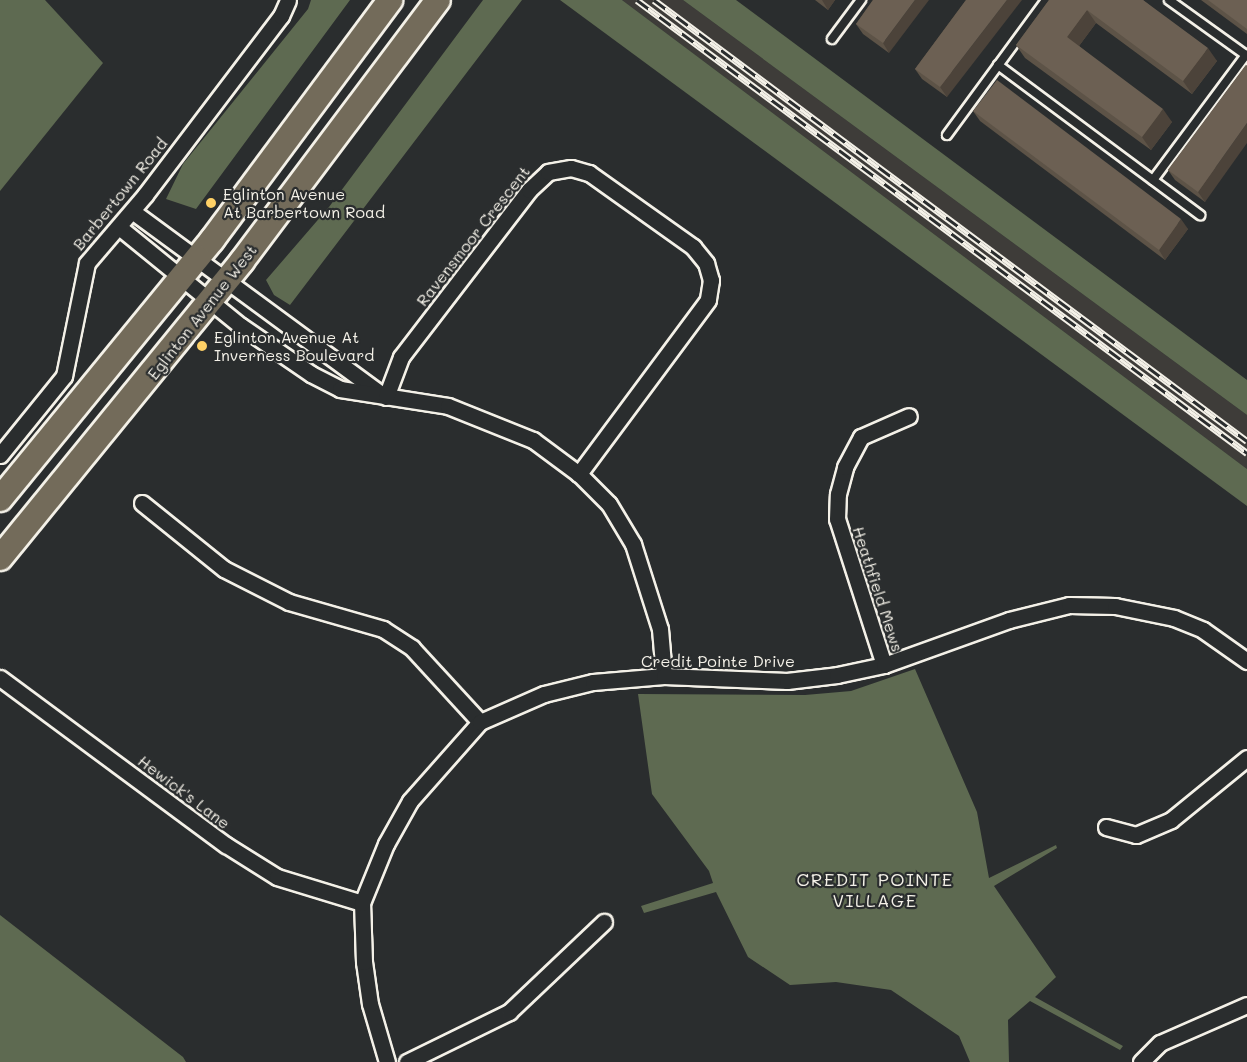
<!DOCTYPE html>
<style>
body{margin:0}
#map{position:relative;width:1247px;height:1062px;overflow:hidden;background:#2a2d2e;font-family:Mali,sans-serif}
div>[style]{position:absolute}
.built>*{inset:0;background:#3e3c39}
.green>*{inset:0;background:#5e6a51}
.roads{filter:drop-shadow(2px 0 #f4f1e8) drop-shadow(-2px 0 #f4f1e8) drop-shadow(0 2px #f4f1e8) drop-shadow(0 -2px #f4f1e8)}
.lane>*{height:8px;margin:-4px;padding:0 4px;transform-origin:4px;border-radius:4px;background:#2a2d2e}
.street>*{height:15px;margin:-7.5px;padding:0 7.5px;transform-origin:7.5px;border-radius:7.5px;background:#2a2d2e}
.primary>*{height:24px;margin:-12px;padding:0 12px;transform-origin:12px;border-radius:12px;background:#736b5a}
.rail>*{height:7px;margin-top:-3.5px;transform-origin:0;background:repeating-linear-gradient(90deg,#2a2d2e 0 14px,#f4f1e8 0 28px);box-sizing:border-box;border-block:2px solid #f4f1e8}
.wall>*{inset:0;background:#5d5347}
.shaded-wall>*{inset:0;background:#4c433a}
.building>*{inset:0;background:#6c6053}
.dots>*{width:16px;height:16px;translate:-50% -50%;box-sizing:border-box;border:3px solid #2a2d2e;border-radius:50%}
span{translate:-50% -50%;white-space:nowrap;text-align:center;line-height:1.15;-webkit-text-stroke:4.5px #2a2d2e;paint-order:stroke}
.street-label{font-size:16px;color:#f4f1e8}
.poi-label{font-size:16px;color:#f4f1e8}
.left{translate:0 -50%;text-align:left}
.neighbourhood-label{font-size:18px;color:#f4f1e8;letter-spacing:1.5px}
</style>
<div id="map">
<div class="built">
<div style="clip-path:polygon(622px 0,683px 0,1247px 415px,1247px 469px)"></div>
</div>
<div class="green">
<div style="clip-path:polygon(0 0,45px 0,103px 63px,0 191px)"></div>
<div style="clip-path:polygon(311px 0,350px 0,196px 209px,166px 199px,183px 164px,308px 9px)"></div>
<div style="clip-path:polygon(483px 0,522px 0,290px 305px,274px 295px,266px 280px,329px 207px)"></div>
<div style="clip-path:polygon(560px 0,622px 0,1247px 469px,1247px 506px)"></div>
<div style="clip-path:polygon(683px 0,736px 0,1247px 380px,1247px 415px)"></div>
<div style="clip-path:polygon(915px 669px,977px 812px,989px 878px,1056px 845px,1057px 848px,994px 886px,1056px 977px,1035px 997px,1123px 1046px,1120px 1050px,1030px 1001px,1008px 1020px,1009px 1062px,970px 1062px,959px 1036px,891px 990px,836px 982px,790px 985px,748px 957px,716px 892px,644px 913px,641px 906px,713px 883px,709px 871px,652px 794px,638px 694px,805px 695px,851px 691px)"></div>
<div style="clip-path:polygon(0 915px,183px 1057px,186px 1062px,0 1062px)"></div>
</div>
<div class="roads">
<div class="lane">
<div style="left:1169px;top:0;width:96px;rotate:35.7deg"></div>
<div style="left:832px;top:39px;width:49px;rotate:-53.4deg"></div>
<div style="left:998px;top:65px;width:252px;rotate:36.6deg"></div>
<div style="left:947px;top:135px;width:167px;rotate:-53.7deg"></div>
<div style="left:1153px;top:180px;width:156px;rotate:-53.4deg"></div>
</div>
<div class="street">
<div style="left:132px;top:211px;width:309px;rotate:36.3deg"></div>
<div style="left:119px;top:227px;width:157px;rotate:39.1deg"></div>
<div style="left:241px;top:326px;width:85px;rotate:34.4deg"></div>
<div style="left:311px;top:374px;width:33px;rotate:27deg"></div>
<div style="left:340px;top:389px;width:109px;rotate:8.9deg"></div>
<div style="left:448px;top:406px;width:92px;rotate:21.8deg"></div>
<div style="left:533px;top:440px;width:57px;rotate:36.5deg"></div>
<div style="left:579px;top:474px;width:42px;rotate:45deg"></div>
<div style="left:609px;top:504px;width:47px;rotate:59deg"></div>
<div style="left:633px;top:544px;width:89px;rotate:72.4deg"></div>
<div style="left:660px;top:629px;width:47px;rotate:85.1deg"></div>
<div style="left:386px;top:397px;width:43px;rotate:-69.4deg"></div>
<div style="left:401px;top:357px;width:210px;rotate:-52.5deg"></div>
<div style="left:529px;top:190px;width:26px;rotate:-43deg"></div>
<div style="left:548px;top:172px;width:23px;rotate:-10deg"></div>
<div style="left:571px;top:168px;width:19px;rotate:16deg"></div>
<div style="left:589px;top:173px;width:128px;rotate:35.4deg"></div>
<div style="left:693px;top:247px;width:21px;rotate:51deg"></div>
<div style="left:706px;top:263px;width:18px;rotate:74deg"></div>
<div style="left:711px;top:280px;width:20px;rotate:99deg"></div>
<div style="left:708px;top:300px;width:217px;rotate:126.6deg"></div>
<div style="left:0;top:455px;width:102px;rotate:-51deg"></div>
<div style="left:64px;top:376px;width:115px;rotate:-78.5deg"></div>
<div style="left:87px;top:263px;width:89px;rotate:-49.5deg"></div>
<div style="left:145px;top:195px;width:225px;rotate:-52.8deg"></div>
<div style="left:281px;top:16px;width:17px;rotate:-66deg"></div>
<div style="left:142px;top:503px;width:105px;rotate:38.8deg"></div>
<div style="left:224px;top:569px;width:73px;rotate:26.9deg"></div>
<div style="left:289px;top:602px;width:98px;rotate:16deg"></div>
<div style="left:383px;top:629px;width:35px;rotate:33deg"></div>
<div style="left:412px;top:648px;width:100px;rotate:47.4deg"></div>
<div style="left:884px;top:665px;width:153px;rotate:-107.8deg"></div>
<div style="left:837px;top:519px;width:25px;rotate:-88deg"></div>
<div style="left:838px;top:494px;width:28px;rotate:-75deg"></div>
<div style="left:845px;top:467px;width:34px;rotate:-62deg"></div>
<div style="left:861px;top:437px;width:52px;rotate:-23.6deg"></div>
<div style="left:0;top:678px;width:281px;rotate:36.5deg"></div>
<div style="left:226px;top:845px;width:60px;rotate:32.1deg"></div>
<div style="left:277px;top:877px;width:89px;rotate:17deg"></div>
<div style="left:1106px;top:827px;width:31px;rotate:15deg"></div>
<div style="left:1136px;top:835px;width:38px;rotate:-23deg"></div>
<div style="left:1171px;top:820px;width:98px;rotate:-39.2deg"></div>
<div style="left:387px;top:1062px;width:60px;rotate:-106.3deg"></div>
<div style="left:370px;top:1004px;width:42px;rotate:-98.1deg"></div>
<div style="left:364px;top:962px;width:59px;rotate:-91.9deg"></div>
<div style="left:362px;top:903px;width:64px;rotate:-67.9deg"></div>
<div style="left:386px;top:844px;width:49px;rotate:-60.8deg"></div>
<div style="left:410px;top:801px;width:106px;rotate:-48.5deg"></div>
<div style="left:480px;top:722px;width:70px;rotate:-23.6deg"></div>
<div style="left:544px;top:694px;width:50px;rotate:-13.8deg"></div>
<div style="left:593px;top:682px;width:71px;rotate:-4.8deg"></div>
<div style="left:664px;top:676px;width:123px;rotate:2.3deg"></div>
<div style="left:787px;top:681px;width:50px;rotate:-6.8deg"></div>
<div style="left:837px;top:675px;width:48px;rotate:-12deg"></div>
<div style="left:884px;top:665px;width:133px;rotate:-19.8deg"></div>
<div style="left:1009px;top:620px;width:62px;rotate:-14deg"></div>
<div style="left:1069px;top:605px;width:46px;rotate:1.2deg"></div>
<div style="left:1115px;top:606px;width:60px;rotate:11.5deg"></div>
<div style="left:1174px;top:618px;width:31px;rotate:22deg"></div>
<div style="left:1203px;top:630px;width:54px;rotate:35.2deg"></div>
<div style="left:407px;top:1062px;width:114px;rotate:-26.1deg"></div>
<div style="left:509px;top:1012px;width:131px;rotate:-43.5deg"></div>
<div style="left:1141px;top:1062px;width:27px;rotate:-45deg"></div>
<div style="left:1160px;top:1043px;width:95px;rotate:-23.6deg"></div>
</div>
<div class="primary">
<div style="left:0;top:499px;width:335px;rotate:-50.7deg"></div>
<div style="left:212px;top:240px;width:299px;rotate:-53.4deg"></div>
<div style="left:0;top:558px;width:383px;rotate:-50.8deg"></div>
<div style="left:242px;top:261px;width:326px;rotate:-53.1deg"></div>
</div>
</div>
<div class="rail">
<div style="left:637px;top:0;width:760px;rotate:36.6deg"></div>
<div style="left:654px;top:0;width:739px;rotate:36.64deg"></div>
</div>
<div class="wall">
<div style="clip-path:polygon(815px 0,835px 0,828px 10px)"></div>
<div style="clip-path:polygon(873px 0,889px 53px,863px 34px,856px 24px)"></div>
<div style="clip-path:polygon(966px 0,947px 97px,922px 79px,915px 69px)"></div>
<div style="clip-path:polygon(1049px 0,1143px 0,1217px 61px,1192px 94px,1096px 23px,1079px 46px,1172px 122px,1151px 150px,1025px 58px,1016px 45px)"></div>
<div style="clip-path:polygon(1201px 0,1247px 0,1247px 34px)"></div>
<div style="clip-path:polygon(1246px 65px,1205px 202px,1175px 180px,1168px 170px)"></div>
<div style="clip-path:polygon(973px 111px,1188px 229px,1165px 260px,980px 121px)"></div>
</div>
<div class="shaded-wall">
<div style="clip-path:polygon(822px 0,835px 0,828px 10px)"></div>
<div style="clip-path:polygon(915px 0,929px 0,889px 53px,883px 43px)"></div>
<div style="clip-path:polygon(1007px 0,1022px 0,947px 97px,940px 87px)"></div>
<div style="clip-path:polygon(1087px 10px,1096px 23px,1076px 50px,1067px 37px)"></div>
<div style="clip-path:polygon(1208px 48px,1217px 61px,1192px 94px,1183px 81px)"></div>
<div style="clip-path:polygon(1163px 109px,1172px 122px,1151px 150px,1142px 137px)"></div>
<div style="clip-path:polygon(1247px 123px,1247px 143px,1205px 202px,1198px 192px)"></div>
<div style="clip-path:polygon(1181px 219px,1188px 229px,1165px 260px,1159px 250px)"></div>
</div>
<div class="building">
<div style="clip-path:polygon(873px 0,915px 0,883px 43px,856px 24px)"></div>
<div style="clip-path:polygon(966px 0,1007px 0,940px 87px,915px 69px)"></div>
<div style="clip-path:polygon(1049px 0,1143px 0,1208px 48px,1183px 81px,1087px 10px,1067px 37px,1163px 109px,1142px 137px,1016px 45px)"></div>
<div style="clip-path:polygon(1208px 0,1247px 0,1247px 29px)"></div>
<div style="clip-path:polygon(1246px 65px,1247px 66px,1247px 123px,1198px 192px,1168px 170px)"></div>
<div style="clip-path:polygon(997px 80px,1181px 219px,1159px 250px,973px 111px)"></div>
</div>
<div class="dots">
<div style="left:211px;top:203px;background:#ffd166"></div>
<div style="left:202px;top:346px;background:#ffd166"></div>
</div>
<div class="street-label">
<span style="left:120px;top:194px;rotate:-51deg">Barbertown Road</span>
<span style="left:473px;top:236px;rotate:-52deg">Ravensmoor Crescent</span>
<span style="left:202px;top:312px;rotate:-52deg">Eglinton Avenue West</span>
<span style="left:878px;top:589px;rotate:72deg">Heathfield Mews</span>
<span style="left:718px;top:661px">Credit Pointe Drive</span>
<span style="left:184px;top:792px;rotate:37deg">Hewick's Lane</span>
</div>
<div class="poi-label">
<span class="left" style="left:223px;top:203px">Eglinton Avenue<br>At Barbertown Road</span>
<span class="left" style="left:214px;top:346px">Eglinton Avenue At<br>Inverness Boulevard</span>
</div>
<div class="neighbourhood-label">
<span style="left:875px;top:890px">CREDIT POINTE<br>VILLAGE</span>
</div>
</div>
